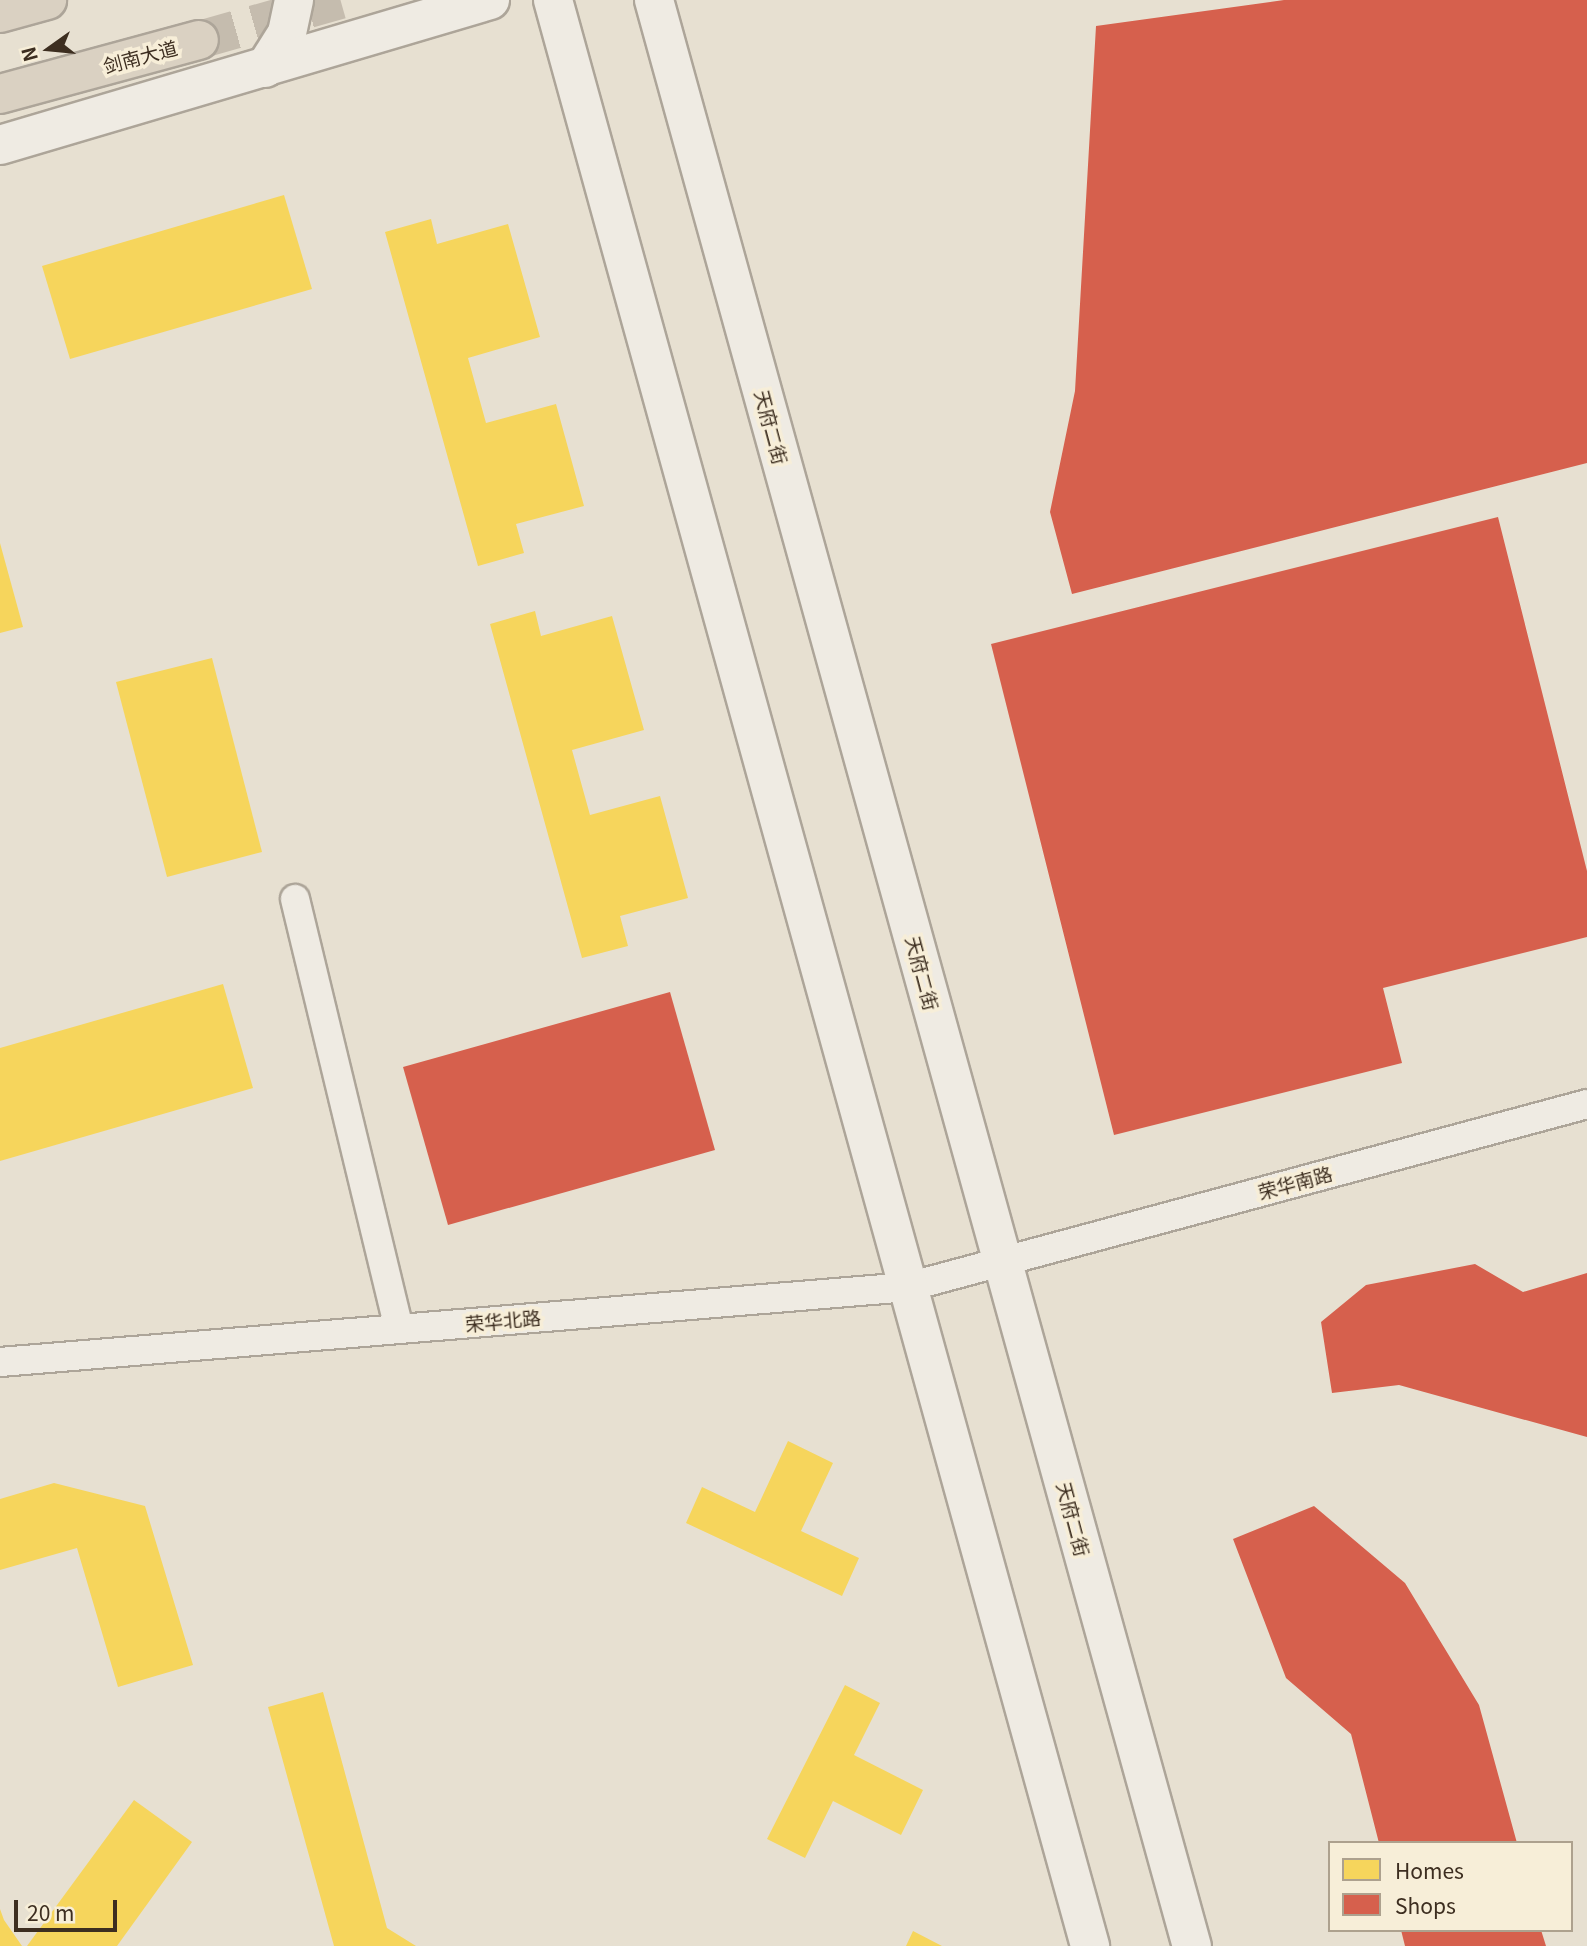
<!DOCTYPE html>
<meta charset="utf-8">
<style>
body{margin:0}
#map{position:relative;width:1587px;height:1946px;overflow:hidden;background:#e7e0d1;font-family:Georgia,"Noto Sans SC",serif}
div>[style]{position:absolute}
.homes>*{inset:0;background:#f6d55c}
.shops>*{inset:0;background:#d6604d}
.highway-tunnel>*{height:38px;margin-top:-19px;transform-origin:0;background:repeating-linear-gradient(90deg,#c5bcae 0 38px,transparent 0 57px)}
.roads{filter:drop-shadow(2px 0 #ada599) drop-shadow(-2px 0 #ada599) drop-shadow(0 2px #ada599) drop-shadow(0 -2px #ada599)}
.street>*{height:28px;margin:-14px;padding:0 14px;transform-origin:14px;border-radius:14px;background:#efebe3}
.secondary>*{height:38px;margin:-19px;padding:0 19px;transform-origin:19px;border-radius:19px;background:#efebe3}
.highway>*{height:38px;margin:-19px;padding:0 19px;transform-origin:19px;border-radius:19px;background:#dad1c2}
span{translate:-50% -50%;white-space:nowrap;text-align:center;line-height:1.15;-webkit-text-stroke:7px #f7eed8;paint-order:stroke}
.street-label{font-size:19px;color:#3d2e20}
.legend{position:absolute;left:1328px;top:1841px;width:245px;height:91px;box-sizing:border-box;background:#f7eed8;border:2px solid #ada18e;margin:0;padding:9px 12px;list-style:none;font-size:21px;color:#3d2e20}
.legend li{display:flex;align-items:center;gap:14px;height:35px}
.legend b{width:35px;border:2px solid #ada18e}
.north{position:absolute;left:14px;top:14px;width:70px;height:70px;-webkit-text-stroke:5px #f7eed8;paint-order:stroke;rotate:255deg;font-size:19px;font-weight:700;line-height:28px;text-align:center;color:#3d2e20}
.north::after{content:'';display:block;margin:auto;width:24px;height:32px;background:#3d2e20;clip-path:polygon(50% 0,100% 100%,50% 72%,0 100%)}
.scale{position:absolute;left:14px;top:1900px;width:103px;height:32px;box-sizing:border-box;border:4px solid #3d2e20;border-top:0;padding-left:9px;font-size:21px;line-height:24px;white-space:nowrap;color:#3d2e20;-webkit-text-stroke:5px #f7eed8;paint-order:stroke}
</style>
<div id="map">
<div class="homes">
<div style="clip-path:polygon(284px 195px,312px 289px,70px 359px,42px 266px)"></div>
<div style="clip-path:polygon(431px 219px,437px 244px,508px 224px,540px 337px,468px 358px,486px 423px,556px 404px,584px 506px,516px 524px,524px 553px,478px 566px,385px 232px)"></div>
<div style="clip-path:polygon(0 543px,23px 627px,0 633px)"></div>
<div style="clip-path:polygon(535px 611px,541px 636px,612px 616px,644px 730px,572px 750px,590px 815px,660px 796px,688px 898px,620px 916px,628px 946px,582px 958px,490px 624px)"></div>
<div style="clip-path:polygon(212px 658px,262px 852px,167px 877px,116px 682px)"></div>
<div style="clip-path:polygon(223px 984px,253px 1088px,0 1161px,0 1048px)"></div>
<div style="clip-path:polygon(788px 1441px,833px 1463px,801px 1531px,859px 1558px,842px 1596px,686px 1523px,702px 1487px,755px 1512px)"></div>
<div style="clip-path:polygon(54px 1483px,145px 1506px,193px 1665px,118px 1687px,77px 1548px,0 1570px,0 1499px)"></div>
<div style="clip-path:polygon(845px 1685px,880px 1703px,854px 1755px,923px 1790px,901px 1835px,833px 1801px,805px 1858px,767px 1839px)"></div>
<div style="clip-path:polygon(323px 1692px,387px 1928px,416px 1946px,334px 1946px,268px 1707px)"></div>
<div style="clip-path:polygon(134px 1800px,192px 1842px,117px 1946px,27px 1946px)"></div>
<div style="clip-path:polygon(0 1909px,4px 1920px,22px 1946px,0 1946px)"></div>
<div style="clip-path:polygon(913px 1931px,942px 1946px,906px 1946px)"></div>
</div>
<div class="shops">
<div style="clip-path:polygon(1284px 0,1587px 0,1587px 463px,1072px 594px,1050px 512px,1075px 391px,1096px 26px)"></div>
<div style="clip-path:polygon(1498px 517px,1587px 871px,1587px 937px,1383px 988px,1402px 1063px,1114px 1135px,991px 644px)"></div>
<div style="clip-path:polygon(670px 992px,715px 1150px,448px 1225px,403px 1067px)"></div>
<div style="clip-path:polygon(1475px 1264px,1523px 1292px,1587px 1273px,1587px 1437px,1399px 1385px,1332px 1393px,1321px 1322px,1366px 1285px)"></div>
<div style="clip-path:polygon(1314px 1506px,1405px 1583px,1479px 1705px,1517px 1843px,1379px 1843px,1351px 1734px,1286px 1678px,1233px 1539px)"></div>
<div style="clip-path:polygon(1401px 1930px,1541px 1930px,1546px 1946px,1405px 1946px)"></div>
</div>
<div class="highway-tunnel">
<div style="left:199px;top:40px;width:147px;rotate:-15.8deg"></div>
</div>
<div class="roads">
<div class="street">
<div style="left:295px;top:899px;width:441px;rotate:76.4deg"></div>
<div style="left:0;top:1362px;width:911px;rotate:-4.72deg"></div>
<div style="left:908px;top:1287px;width:703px;rotate:-15.08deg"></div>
</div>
<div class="secondary">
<div style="left:553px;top:0;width:2019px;rotate:74.57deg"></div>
<div style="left:654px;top:0;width:2019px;rotate:74.55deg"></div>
<div style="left:265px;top:68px;width:41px;rotate:-57.8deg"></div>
<div style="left:287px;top:33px;width:34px;rotate:-78deg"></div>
<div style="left:0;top:145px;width:511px;rotate:-16.48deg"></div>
</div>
<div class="highway">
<div style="left:0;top:13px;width:49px;rotate:-15.5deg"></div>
<div style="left:0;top:94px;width:206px;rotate:-15.2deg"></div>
</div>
</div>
<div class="street-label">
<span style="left:140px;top:56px;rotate:-15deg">剑南大道</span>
<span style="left:772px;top:427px;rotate:75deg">天府二街</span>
<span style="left:923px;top:973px;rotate:75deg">天府二街</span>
<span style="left:1295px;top:1182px;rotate:-15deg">荣华南路</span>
<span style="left:503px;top:1320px;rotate:-5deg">荣华北路</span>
<span style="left:1074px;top:1519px;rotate:75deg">天府二街</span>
</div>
<ul class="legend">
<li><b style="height:19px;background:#f6d55c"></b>Homes</li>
<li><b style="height:19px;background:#d6604d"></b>Shops</li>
</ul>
<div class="north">N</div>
<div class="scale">20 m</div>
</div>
